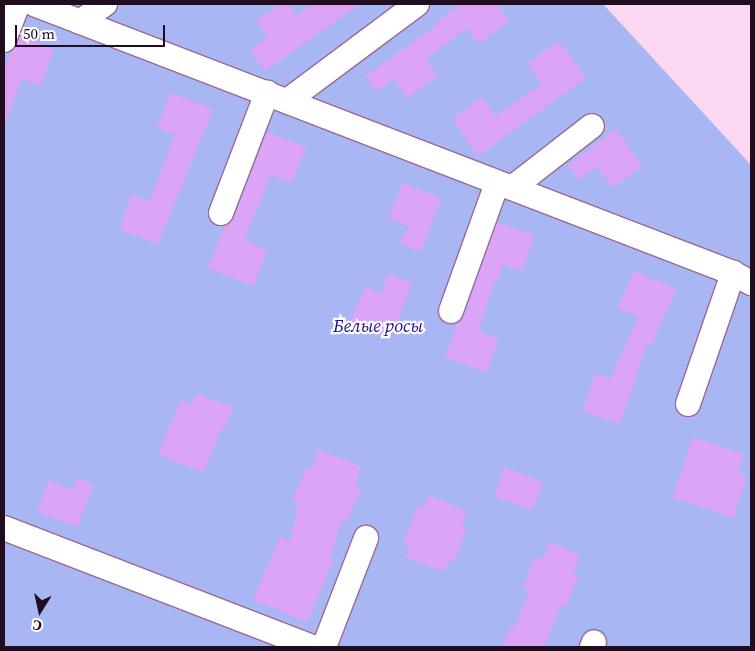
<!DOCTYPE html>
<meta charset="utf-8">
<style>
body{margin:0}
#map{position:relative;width:755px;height:651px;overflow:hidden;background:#fbd7f2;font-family:"Source Serif 4",serif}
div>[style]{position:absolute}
.green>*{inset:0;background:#a8b6f3}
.building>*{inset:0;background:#dca4f7}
.roads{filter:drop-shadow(1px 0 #9b6891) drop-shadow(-1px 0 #9b6891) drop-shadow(0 1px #9b6891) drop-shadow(0 -1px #9b6891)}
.minor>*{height:24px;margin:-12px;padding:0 12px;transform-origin:12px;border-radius:12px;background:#fff}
span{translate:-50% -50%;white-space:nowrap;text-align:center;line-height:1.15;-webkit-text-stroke:4.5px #fff;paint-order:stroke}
.park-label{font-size:18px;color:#210b8f;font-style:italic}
.frame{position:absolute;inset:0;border:5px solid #210d1d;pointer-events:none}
.north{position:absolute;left:15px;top:586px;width:50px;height:50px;-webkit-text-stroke:4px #fff;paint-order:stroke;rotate:190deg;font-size:14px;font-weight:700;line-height:20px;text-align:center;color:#210d1d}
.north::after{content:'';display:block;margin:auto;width:18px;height:22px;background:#210d1d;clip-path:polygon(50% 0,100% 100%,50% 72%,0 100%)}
.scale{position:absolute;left:15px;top:25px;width:150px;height:22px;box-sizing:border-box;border:2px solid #210d1d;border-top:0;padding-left:6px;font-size:15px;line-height:18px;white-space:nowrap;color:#210d1d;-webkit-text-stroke:4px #fff;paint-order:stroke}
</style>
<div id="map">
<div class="green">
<div style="clip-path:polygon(4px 4px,603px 4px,751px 165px,751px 647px,4px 647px)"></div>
</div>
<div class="building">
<div style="clip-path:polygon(281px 4px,288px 4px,297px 16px,313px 4px,360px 4px,265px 71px,250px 50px,268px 37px,256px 21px)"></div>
<div style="clip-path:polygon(460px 4px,497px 4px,509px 21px,479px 44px,467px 28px,426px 59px,438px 76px,407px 98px,394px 79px,376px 92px,365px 76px,437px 25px,435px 23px)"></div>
<div style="clip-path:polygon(20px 36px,54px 50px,40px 86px,22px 79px,5px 123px,4px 68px)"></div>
<div style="clip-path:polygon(559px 41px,586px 78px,478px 156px,452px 119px,482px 97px,495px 116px,542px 84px,528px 63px)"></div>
<div style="clip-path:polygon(170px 93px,213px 109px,158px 245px,119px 229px,132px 194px,149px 201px,158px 180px,175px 134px,157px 128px)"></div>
<div style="clip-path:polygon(616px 129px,642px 166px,613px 188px,597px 167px,579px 180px,568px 165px)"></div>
<div style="clip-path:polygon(267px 132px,306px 147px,292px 183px,271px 175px,244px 240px,267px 250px,253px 286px,208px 268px,225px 226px,234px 218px)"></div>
<div style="clip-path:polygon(403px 183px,442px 199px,420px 252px,400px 244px,408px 226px,388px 218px)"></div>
<div style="clip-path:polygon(497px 222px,535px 235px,522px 271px,503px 264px,496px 283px,494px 282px,478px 332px,498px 338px,487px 372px,445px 358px,457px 323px,464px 316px)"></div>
<div style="clip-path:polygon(634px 271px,676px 289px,652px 345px,647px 343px,620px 424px,583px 411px,595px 374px,611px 379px,638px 316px,618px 308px)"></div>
<div style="clip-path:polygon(388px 273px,412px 283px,390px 339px,350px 323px,365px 287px,381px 293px)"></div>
<div style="clip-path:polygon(196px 393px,233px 407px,224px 430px,221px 429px,204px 472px,158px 455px,181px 400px,192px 404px)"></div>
<div style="clip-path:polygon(693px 437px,744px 454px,738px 471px,746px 479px,733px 518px,673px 497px)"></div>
<div style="clip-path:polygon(317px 449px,360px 466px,356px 485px,361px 490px,346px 523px,341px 522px,330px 558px,334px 559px,307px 622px,253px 600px,280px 537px,291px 541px,298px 502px,292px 500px,305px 471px,314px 465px)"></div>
<div style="clip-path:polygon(505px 467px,543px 482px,532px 510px,494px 496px)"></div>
<div style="clip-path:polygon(77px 478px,94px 484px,77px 527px,37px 512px,49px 480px,73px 490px)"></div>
<div style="clip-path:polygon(428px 495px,467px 511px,462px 525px,466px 529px,455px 561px,448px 561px,444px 572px,405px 557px,410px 546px,403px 543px,418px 505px,424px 507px)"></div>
<div style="clip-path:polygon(549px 542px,580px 555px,573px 574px,578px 576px,566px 607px,561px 605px,544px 647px,502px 647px,511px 625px,515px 627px,529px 591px,523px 588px,535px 556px,543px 559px)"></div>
</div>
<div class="roads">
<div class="minor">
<div style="left:34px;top:4px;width:749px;rotate:21.05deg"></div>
<div style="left:733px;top:273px;width:21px;rotate:29deg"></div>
<div style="left:80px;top:22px;width:31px;rotate:-36deg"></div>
<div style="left:4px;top:40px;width:39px;rotate:-69deg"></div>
<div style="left:287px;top:101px;width:162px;rotate:-36.7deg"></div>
<div style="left:512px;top:188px;width:101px;rotate:-37.8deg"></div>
<div style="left:221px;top:213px;width:129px;rotate:-69deg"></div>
<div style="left:451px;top:311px;width:136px;rotate:-70.2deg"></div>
<div style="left:688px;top:404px;width:139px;rotate:-71deg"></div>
<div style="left:4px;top:528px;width:331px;rotate:21.1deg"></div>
<div style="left:324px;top:647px;width:117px;rotate:-68.9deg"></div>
<div style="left:592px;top:647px;width:5px;rotate:-68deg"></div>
</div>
</div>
<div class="park-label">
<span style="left:378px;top:326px">Белые росы</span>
</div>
<div class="frame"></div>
<div class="north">С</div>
<div class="scale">50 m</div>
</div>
